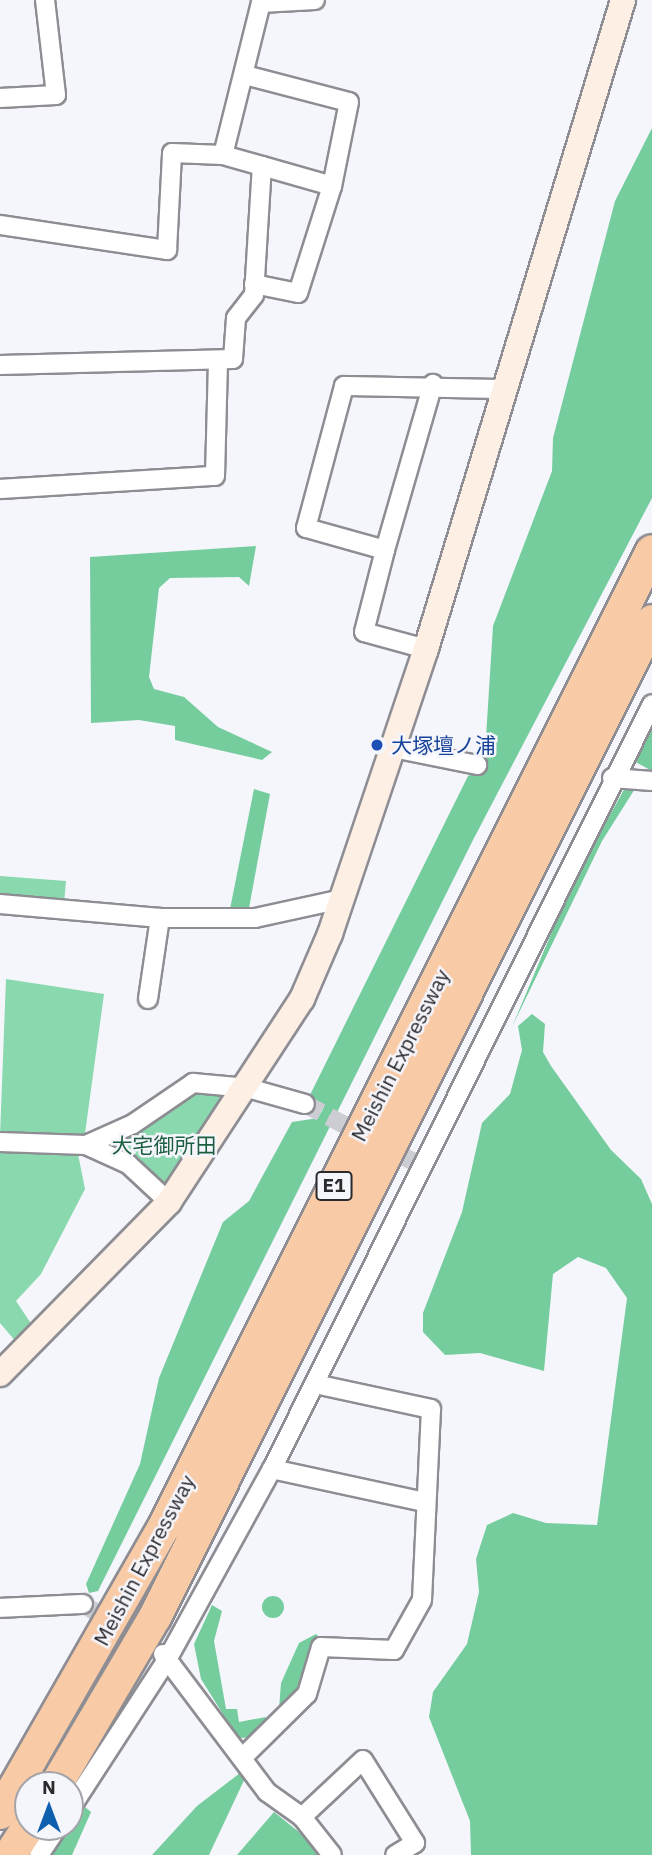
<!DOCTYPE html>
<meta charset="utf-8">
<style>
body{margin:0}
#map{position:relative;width:652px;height:1855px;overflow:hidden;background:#f5f5fc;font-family:"IBM Plex Sans","Noto Sans JP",sans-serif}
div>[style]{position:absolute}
.green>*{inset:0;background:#8ad8ad}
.forest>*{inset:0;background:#75cd9e}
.round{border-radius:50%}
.street-tunnel>*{height:18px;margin-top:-9px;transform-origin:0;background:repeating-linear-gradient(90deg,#ccccd3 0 18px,transparent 0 27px)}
.roads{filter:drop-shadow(2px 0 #8d8d93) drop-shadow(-2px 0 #8d8d93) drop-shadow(0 2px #8d8d93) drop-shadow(0 -2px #8d8d93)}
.street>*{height:18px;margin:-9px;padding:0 9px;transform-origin:9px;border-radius:9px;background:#fff}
.secondary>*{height:24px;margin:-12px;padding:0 12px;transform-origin:12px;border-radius:12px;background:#fdefe4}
.highway>*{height:32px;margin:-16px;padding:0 16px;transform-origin:16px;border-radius:16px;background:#f8caa6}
.dots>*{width:19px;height:19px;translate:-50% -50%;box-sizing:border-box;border:4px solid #f5f5fc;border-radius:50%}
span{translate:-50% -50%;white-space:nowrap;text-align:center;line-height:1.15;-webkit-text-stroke:5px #f5f5fc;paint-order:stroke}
.shield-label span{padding:2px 5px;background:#f5f5fc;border:2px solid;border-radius:5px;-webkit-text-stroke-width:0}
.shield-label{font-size:19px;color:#2a2a2d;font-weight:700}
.transit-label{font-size:21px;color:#164399}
.left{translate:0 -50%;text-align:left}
.street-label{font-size:21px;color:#2a2a2d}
.park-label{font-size:21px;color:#1c5e3f}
.north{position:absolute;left:14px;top:1771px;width:70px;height:70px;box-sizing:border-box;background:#f5f5fc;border:2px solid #a4a4a9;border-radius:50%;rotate:0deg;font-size:19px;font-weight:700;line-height:28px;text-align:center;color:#2a2a2d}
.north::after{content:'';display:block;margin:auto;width:24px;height:32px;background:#0e5fae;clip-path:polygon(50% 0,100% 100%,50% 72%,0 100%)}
</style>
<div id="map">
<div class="green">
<div style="clip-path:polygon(0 876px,66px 881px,64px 904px,0 899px)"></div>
<div style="clip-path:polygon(6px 979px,104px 994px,84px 1141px,0 1136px)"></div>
<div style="clip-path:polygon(200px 1087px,236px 1092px,166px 1189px,110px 1146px)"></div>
<div style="clip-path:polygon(0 1150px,78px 1154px,85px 1189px,41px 1274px,16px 1301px,34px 1328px,17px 1343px,0 1323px)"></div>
</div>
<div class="forest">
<div style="clip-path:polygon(652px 128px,652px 498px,473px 840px,98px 1591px,89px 1593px,86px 1584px,140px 1464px,159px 1378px,223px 1222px,249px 1201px,292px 1122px,318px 1118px,323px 1109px,309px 1097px,468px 776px,484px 769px,493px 626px,552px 471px,553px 438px,615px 201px)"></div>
<div style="clip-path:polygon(256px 546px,249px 586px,239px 577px,170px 578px,159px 588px,149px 677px,154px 689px,184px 697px,218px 727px,272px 752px,262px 760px,175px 740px,175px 726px,139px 720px,91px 723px,90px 557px)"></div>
<div style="clip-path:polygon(652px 723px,652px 771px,632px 760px)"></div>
<div style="clip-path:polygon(627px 784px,638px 784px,602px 841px,512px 1027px,572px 884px)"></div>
<div style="clip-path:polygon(254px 789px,270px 794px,249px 908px,230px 909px)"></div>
<div style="clip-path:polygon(532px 1014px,545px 1024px,543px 1052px,551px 1066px,611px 1150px,641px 1179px,652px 1204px,652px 1855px,471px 1855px,470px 1821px,429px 1717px,433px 1692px,467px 1644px,479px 1592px,476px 1559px,487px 1525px,513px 1513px,546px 1523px,597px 1525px,627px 1298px,606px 1268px,578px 1257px,553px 1274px,544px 1371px,480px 1353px,445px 1355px,423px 1332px,423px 1313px,462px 1212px,482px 1123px,510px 1094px,522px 1050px,518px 1026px)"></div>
<div class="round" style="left:262px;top:1596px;width:22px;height:22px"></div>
<div style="clip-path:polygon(212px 1605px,222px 1611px,214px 1641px,226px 1709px,237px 1709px,239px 1722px,266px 1717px,260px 1737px,238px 1738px,201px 1679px,194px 1644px)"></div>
<div style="clip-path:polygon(316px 1634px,320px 1638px,305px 1692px,279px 1709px,281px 1683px,299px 1643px)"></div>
<div style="clip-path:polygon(240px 1773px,246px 1776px,209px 1855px,152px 1855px,197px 1806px)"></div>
<div style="clip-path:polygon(85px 1807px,91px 1812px,72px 1855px,50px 1855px)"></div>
<div style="clip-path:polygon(274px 1812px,319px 1848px,322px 1855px,237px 1855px)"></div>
</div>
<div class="street-tunnel">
<div style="left:305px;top:1104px;width:123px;rotate:28deg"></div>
<div style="left:83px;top:1604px;width:77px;rotate:32.2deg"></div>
</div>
<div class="roads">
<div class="street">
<div style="left:245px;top:75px;width:107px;rotate:14.6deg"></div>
<div style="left:349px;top:102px;width:86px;rotate:101.4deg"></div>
<div style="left:332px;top:186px;width:112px;rotate:107.6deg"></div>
<div style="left:298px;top:293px;width:45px;rotate:-168.4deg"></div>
<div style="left:0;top:98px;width:56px;rotate:-3.1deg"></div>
<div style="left:56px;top:95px;width:96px;rotate:-96.6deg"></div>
<div style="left:262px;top:166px;width:73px;rotate:15.9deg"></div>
<div style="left:0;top:225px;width:169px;rotate:8.5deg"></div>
<div style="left:167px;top:250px;width:97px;rotate:-87deg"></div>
<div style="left:172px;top:153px;width:51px;rotate:2.2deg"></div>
<div style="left:0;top:365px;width:233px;rotate:-1.5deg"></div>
<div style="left:233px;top:359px;width:41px;rotate:-85.8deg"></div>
<div style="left:236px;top:318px;width:29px;rotate:-52deg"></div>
<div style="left:254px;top:295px;width:129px;rotate:-86.5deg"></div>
<div style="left:262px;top:166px;width:41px;rotate:-164.2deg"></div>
<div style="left:223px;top:155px;width:157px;rotate:-76deg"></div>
<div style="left:261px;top:3px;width:54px;rotate:-3.2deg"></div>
<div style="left:0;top:489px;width:215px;rotate:-3.5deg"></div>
<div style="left:215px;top:476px;width:115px;rotate:-88.5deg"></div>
<div style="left:385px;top:550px;width:173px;rotate:-73.9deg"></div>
<div style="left:426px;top:649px;width:64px;rotate:-164.7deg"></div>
<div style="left:364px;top:632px;width:85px;rotate:-75.6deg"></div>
<div style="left:385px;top:550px;width:82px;rotate:-164.4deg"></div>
<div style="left:306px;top:528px;width:147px;rotate:-75deg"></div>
<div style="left:344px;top:386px;width:158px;rotate:1.1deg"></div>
<div style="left:393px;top:748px;width:86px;rotate:11.4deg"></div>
<div style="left:612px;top:778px;width:40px;rotate:4.3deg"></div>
<div style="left:0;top:904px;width:161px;rotate:5deg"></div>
<div style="left:160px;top:918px;width:95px"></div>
<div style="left:255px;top:918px;width:89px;rotate:-12.3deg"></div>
<div style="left:148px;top:999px;width:82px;rotate:-81.6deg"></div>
<div style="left:0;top:1142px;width:86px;rotate:2deg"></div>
<div style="left:86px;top:1145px;width:51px;rotate:-24.1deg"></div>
<div style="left:133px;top:1124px;width:73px;rotate:-34.3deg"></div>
<div style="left:193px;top:1083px;width:55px;rotate:5.2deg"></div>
<div style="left:248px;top:1088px;width:59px;rotate:15.7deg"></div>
<div style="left:86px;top:1145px;width:46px;rotate:24.3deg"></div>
<div style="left:128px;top:1164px;width:56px;rotate:42.8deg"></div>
<div style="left:272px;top:1469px;width:157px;rotate:12.2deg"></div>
<div style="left:0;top:1608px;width:83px;rotate:-2.8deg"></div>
<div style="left:163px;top:1654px;width:173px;rotate:53deg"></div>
<div style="left:267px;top:1792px;width:43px;rotate:35.5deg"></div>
<div style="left:302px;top:1817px;width:48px;rotate:51.7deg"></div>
<div style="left:242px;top:1758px;width:91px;rotate:-44.6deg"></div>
<div style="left:307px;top:1694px;width:49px;rotate:-73.4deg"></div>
<div style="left:321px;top:1647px;width:73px;rotate:2.4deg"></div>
<div style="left:394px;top:1650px;width:57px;rotate:-60.8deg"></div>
<div style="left:422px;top:1600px;width:191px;rotate:-87.3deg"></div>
<div style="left:431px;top:1409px;width:119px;rotate:-167.8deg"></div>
<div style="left:70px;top:1809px;width:180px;rotate:-57deg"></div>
<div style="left:168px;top:1658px;width:216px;rotate:-61.2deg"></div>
<div style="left:272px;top:1469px;width:854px;rotate:-63.58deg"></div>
<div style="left:302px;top:1817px;width:83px;rotate:-43.1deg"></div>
<div style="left:363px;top:1760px;width:98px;rotate:57.9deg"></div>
<div style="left:415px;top:1843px;width:23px;rotate:149deg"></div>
<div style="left:39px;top:1855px;width:34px;rotate:-56deg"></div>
</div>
<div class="secondary">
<div style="left:0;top:1374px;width:241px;rotate:-45.5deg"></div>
<div style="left:169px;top:1202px;width:243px;rotate:-56.8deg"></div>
<div style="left:302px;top:999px;width:71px;rotate:-66.7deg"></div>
<div style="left:330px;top:934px;width:301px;rotate:-71.4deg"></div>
<div style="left:426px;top:649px;width:678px;rotate:-73.11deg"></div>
</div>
<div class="highway">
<div style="left:56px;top:1785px;width:195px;rotate:-59.5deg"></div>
<div style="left:155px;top:1617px;width:1113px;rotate:-63.48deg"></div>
<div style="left:0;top:1813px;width:330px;rotate:-60.2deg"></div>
<div style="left:164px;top:1527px;width:1091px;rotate:-63.43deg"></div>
<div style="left:10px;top:1855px;width:33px;rotate:-57deg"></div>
</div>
</div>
<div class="dots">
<div style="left:377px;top:745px;background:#1a4fb4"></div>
</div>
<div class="shield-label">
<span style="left:334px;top:1186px">E1</span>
</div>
<div class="transit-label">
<span class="left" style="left:391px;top:745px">大塚壇ノ浦</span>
</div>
<div class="street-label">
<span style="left:400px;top:1055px;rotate:-63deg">Meishin Expressway</span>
<span style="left:144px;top:1560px;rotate:-62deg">Meishin Expressway</span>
</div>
<div class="park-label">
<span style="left:164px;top:1145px">大宅御所田</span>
</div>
<div class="north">N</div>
</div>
